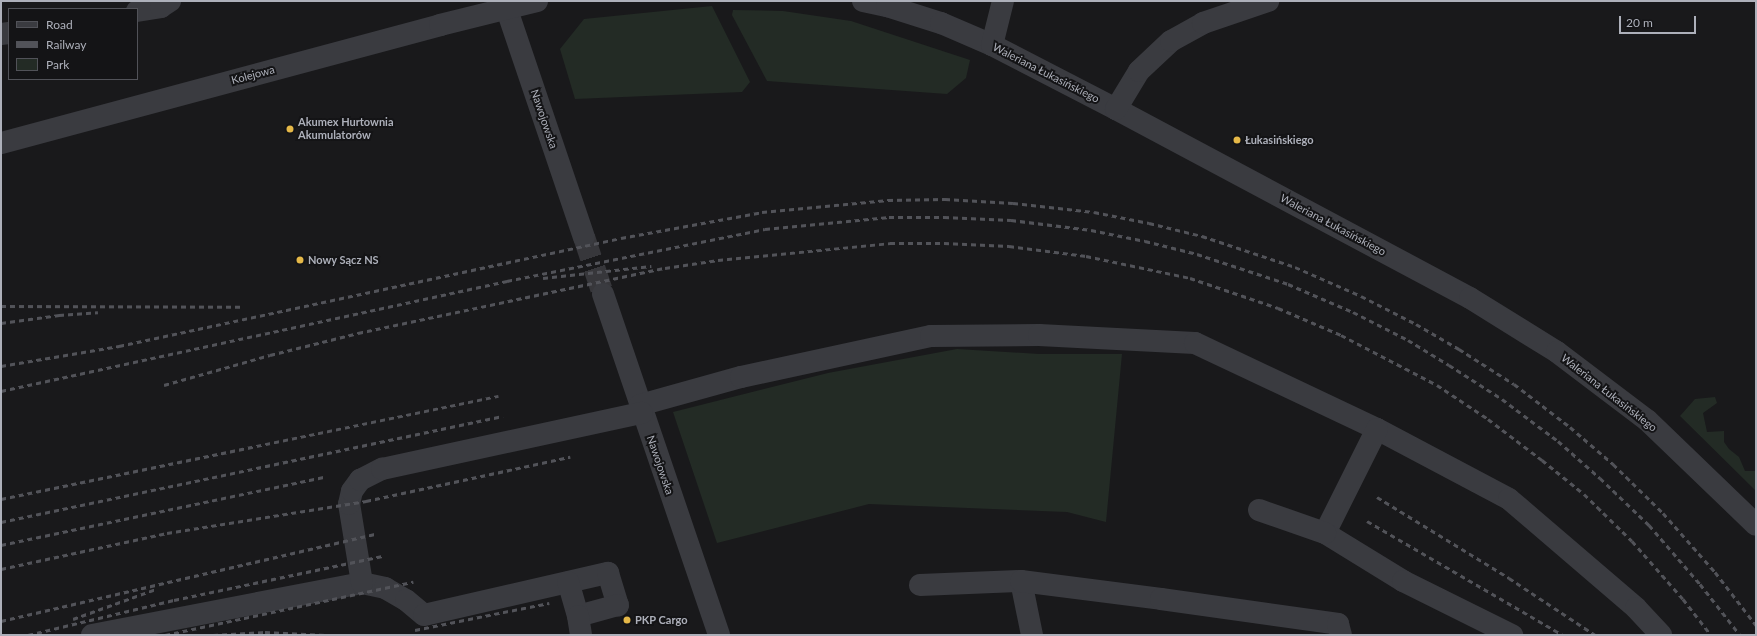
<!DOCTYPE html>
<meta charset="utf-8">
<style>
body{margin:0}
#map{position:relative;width:1757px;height:636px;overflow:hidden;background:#19191b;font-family:Lato,sans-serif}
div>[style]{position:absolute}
.green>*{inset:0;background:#232b25}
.minor-tunnel>*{height:22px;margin-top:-11px;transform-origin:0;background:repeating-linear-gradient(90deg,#37373b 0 22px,transparent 0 33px)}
.minor>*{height:22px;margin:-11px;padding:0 11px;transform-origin:11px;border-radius:11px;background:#3a3b40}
.rail>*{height:3px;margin-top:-1.5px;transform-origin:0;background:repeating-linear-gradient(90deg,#525359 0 5px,transparent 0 9px)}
.dots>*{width:11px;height:11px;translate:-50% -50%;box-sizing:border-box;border:2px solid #141416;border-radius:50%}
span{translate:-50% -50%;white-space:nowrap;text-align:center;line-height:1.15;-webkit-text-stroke:4px #141416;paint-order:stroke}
.street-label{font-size:11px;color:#adb0ba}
.poi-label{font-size:11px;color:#adb0ba;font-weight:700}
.left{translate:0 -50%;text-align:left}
.frame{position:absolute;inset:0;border:2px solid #adb0ba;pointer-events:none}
.legend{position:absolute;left:8px;top:8px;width:130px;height:72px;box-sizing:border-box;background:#141416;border:1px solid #515258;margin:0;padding:5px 7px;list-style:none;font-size:12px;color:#adb0ba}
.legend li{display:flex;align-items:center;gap:8px;height:20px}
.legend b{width:20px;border:1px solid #515258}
.scale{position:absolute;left:1619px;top:16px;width:77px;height:18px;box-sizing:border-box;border:2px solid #adb0ba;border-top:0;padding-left:5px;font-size:12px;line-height:14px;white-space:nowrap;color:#adb0ba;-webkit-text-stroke:3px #141416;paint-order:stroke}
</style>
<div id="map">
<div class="green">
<div style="clip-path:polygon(712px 6px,750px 82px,742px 92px,575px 99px,560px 49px,584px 19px)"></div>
<div style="clip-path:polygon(733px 10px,783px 11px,851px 21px,970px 60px,966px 78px,947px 94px,767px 81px,732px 15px)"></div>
<div style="clip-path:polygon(957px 349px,1039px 354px,1122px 354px,1106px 522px,1067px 512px,869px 504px,717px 543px,673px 412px,828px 373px)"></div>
<div style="clip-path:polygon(1715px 397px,1717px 403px,1703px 413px,1707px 432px,1724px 431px,1724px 442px,1729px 449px,1739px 457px,1745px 471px,1756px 471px,1756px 491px,1680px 416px,1695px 399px)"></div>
</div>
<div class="minor-tunnel">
<div style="left:584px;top:237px;width:60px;rotate:71.6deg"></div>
</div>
<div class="minor">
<div style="left:504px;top:1px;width:249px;rotate:71.3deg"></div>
<div style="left:863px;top:1px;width:25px;rotate:12deg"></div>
<div style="left:887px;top:6px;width:57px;rotate:17.5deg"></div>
<div style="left:941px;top:23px;width:56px;rotate:23.3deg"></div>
<div style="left:992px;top:45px;width:140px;rotate:27.3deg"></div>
<div style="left:1116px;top:109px;width:401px;rotate:28.1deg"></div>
<div style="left:1470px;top:298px;width:102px;rotate:31.8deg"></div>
<div style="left:1557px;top:352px;width:113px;rotate:37.1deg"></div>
<div style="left:1647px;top:420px;width:151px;rotate:43.9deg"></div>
<div style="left:137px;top:11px;width:24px;rotate:-9deg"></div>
<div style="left:161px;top:7px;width:11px;rotate:-34deg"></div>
<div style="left:1px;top:34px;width:8px;rotate:-7deg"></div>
<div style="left:992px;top:45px;width:45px;rotate:-76deg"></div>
<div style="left:1116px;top:109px;width:44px;rotate:-58.8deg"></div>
<div style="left:1139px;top:71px;width:44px;rotate:-43.2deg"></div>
<div style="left:1171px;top:41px;width:37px;rotate:-29deg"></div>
<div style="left:1203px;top:23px;width:69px;rotate:-18.7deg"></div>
<div style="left:1px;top:143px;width:455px;rotate:-15deg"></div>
<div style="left:440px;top:25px;width:100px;rotate:-13.9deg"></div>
<div style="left:603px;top:294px;width:360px;rotate:71.2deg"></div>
<div style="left:640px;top:405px;width:105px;rotate:-15.5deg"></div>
<div style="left:741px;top:377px;width:194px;rotate:-12.2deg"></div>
<div style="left:931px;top:336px;width:108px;rotate:-0.5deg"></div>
<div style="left:1039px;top:335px;width:156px;rotate:2.9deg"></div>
<div style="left:1195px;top:343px;width:201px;rotate:25.3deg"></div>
<div style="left:1377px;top:429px;width:149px;rotate:27.9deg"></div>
<div style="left:1509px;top:499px;width:167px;rotate:40.6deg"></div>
<div style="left:1636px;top:608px;width:37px;rotate:47deg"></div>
<div style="left:1377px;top:429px;width:116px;rotate:116.6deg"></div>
<div style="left:1325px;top:533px;width:92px;rotate:31.6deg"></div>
<div style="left:1403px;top:581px;width:122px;rotate:26.4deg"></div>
<div style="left:1259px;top:510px;width:70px;rotate:19.2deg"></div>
<div style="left:1021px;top:581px;width:55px;rotate:78.5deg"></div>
<div style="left:362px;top:583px;width:24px;rotate:12deg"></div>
<div style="left:385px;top:588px;width:24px;rotate:30deg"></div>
<div style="left:406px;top:600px;width:23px;rotate:40deg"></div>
<div style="left:424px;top:615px;width:189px;rotate:-12.9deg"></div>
<div style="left:608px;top:573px;width:34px;rotate:73deg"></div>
<div style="left:618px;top:605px;width:41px;rotate:164.6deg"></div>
<div style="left:578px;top:616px;width:35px;rotate:-106deg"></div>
<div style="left:920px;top:585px;width:101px;rotate:-2.3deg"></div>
<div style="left:1021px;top:581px;width:141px;rotate:7.3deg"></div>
<div style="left:1161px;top:599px;width:179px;rotate:8deg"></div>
<div style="left:1338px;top:624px;width:11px;rotate:75deg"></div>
<div style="left:578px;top:616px;width:19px;rotate:81deg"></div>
<div style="left:92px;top:635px;width:275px;rotate:-10.9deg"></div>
<div style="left:362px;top:583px;width:80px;rotate:-99.3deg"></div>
<div style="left:349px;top:504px;width:13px;rotate:-77deg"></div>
<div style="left:352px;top:491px;width:14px;rotate:-54deg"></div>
<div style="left:360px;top:480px;width:25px;rotate:-27deg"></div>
<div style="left:382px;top:469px;width:266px;rotate:-12.2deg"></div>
</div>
<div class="rail">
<div style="left:543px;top:278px;width:109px;rotate:-6.3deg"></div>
<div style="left:1px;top:306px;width:241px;rotate:0.2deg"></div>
<div style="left:1px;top:323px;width:59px;rotate:-7.9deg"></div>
<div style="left:59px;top:315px;width:39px;rotate:-4deg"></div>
<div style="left:1px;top:366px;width:120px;rotate:-9.6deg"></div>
<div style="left:119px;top:346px;width:513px;rotate:-12.14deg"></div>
<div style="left:621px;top:238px;width:143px;rotate:-10.4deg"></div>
<div style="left:762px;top:212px;width:127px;rotate:-5.4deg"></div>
<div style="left:888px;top:200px;width:57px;rotate:-1deg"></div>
<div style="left:945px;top:199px;width:68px;rotate:3.4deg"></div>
<div style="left:1013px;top:203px;width:81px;rotate:6.3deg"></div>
<div style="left:1094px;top:212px;width:56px;rotate:11.3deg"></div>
<div style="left:1149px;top:223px;width:55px;rotate:13.8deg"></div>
<div style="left:1202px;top:236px;width:98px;rotate:18.4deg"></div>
<div style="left:1295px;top:267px;width:72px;rotate:23.7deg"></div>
<div style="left:1361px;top:296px;width:62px;rotate:27deg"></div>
<div style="left:1416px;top:324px;width:50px;rotate:30.2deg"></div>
<div style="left:1459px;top:349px;width:65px;rotate:32.5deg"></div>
<div style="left:1514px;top:384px;width:71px;rotate:37.5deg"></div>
<div style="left:1570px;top:427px;width:57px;rotate:40.7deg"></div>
<div style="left:1613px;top:464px;width:70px;rotate:44.4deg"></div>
<div style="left:1663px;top:513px;width:79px;rotate:48.6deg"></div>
<div style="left:1715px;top:572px;width:67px;rotate:52.3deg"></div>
<div style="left:164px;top:385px;width:110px;rotate:-15.8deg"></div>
<div style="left:270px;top:355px;width:91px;rotate:-14deg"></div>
<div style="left:358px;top:333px;width:314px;rotate:-12deg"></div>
<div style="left:665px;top:268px;width:54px;rotate:-8.6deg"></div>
<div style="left:718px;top:260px;width:173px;rotate:-5.6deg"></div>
<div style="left:890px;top:243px;width:54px"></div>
<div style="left:944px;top:243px;width:65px;rotate:2.6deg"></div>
<div style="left:1009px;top:246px;width:78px;rotate:7.4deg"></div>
<div style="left:1086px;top:256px;width:106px;rotate:11.9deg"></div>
<div style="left:1190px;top:278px;width:93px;rotate:18.8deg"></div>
<div style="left:1278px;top:308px;width:69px;rotate:23.2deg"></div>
<div style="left:1341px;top:335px;width:108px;rotate:27.5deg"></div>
<div style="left:1437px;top:385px;width:61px;rotate:33.7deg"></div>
<div style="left:1488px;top:419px;width:68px;rotate:37.2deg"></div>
<div style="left:1542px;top:460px;width:54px;rotate:39deg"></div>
<div style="left:1584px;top:494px;width:67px;rotate:44.4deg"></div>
<div style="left:1632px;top:541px;width:77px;rotate:48.7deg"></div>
<div style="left:1683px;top:599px;width:46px;rotate:52.1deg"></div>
<div style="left:1px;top:391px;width:518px;rotate:-12.26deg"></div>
<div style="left:507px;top:281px;width:263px;rotate:-11.4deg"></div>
<div style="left:765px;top:229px;width:125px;rotate:-5.5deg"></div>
<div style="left:889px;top:217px;width:55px"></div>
<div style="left:944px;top:217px;width:67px;rotate:2.6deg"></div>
<div style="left:1011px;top:220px;width:81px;rotate:7.1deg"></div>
<div style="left:1091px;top:230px;width:55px;rotate:11.5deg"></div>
<div style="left:1145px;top:241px;width:54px;rotate:14deg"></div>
<div style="left:1197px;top:254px;width:96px;rotate:18.2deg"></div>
<div style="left:1288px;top:284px;width:71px;rotate:23.3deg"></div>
<div style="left:1353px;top:312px;width:62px;rotate:27deg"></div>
<div style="left:1408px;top:340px;width:48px;rotate:31.4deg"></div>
<div style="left:1449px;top:365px;width:63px;rotate:32.7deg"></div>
<div style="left:1502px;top:399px;width:70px;rotate:36.9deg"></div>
<div style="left:1558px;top:441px;width:56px;rotate:41.4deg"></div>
<div style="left:1600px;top:478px;width:68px;rotate:43.8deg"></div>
<div style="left:1649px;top:525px;width:78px;rotate:49.2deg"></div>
<div style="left:1700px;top:584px;width:65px;rotate:51.9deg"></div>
<div style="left:1377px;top:497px;width:155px;rotate:31.5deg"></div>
<div style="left:1509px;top:578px;width:103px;rotate:33.5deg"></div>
<div style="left:1px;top:499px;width:508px;rotate:-11.71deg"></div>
<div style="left:1367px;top:521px;width:227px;rotate:30.2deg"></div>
<div style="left:1px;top:522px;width:513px;rotate:-11.92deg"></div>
<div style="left:1px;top:545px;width:331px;rotate:-11.9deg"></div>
<div style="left:1px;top:569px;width:170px;rotate:-12.2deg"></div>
<div style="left:167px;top:533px;width:202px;rotate:-9.1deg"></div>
<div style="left:366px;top:501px;width:209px;rotate:-12.2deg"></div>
<div style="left:73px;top:619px;width:88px;rotate:-19.9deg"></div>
<div style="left:1px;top:621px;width:385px;rotate:-13.1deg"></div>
<div style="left:415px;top:630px;width:137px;rotate:-11.4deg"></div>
<div style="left:28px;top:635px;width:150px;rotate:-13.5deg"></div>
<div style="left:174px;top:600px;width:213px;rotate:-11.9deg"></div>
<div style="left:165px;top:635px;width:254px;rotate:-12.1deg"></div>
<div style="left:213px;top:635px;width:52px;rotate:-3.3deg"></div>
<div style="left:265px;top:632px;width:61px;rotate:2.8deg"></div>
</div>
<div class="dots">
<div style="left:290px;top:129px;background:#e5b848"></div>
<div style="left:1237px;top:140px;background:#e5b848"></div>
<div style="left:300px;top:260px;background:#e5b848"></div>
<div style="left:627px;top:620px;background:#e5b848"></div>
</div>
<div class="street-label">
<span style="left:1046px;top:73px;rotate:27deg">Waleriana Łukasińskiego</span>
<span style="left:253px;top:75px;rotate:-15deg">Kolejowa</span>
<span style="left:544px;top:119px;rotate:71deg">Nawojowska</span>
<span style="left:1333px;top:225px;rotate:28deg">Waleriana Łukasińskiego</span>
<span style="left:1609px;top:393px;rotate:38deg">Waleriana Łukasińskiego</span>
<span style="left:660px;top:465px;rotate:71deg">Nawojowska</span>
</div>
<div class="poi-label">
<span class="left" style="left:298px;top:129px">Akumex Hurtownia<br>Akumulatorów</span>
<span class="left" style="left:1245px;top:140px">Łukasińskiego</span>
<span class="left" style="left:308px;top:260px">Nowy Sącz NS</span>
<span class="left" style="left:635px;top:620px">PKP Cargo</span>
</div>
<div class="frame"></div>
<ul class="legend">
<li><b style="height:5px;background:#3a3b40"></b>Road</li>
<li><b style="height:5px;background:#525359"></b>Railway</li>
<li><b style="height:11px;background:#232b25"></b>Park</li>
</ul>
<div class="scale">20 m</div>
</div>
